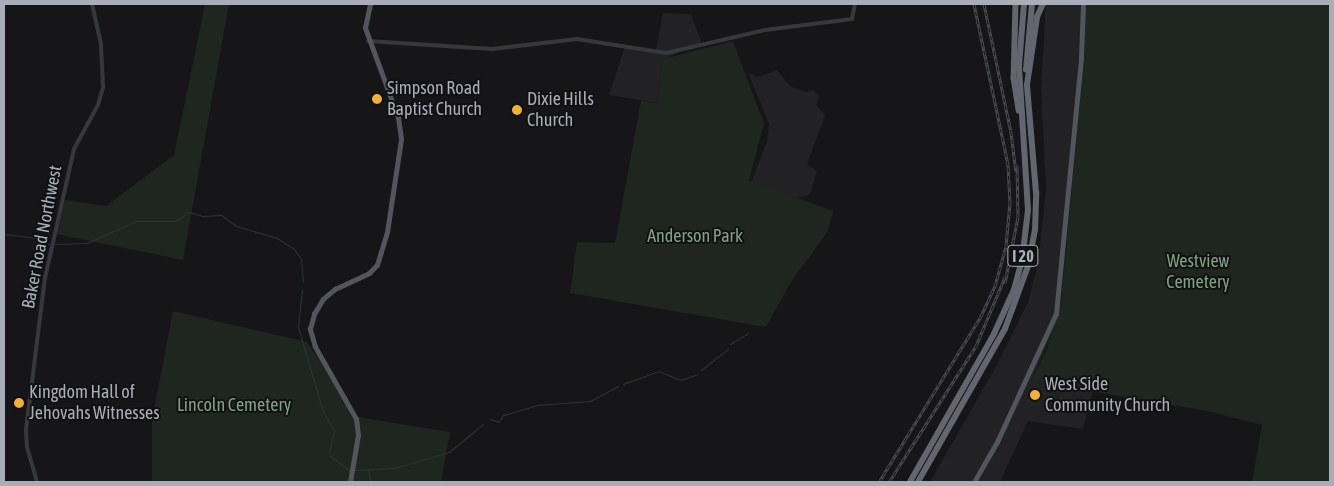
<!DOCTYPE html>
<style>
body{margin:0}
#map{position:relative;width:1334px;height:486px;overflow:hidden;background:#161618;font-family:"Asap Condensed",sans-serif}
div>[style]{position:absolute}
.built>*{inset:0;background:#222225}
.green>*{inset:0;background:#1e261f}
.stream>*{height:1px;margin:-0.5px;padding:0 0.5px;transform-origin:0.5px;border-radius:0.5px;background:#2c353c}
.minor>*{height:4px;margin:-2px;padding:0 2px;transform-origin:2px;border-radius:2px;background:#37383d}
.major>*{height:4.5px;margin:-2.25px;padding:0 2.25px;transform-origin:2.25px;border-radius:2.25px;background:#53555c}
.highway>*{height:5.5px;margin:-2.75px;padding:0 2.75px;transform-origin:2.75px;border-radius:2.75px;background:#63666e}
.rail>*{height:3px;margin-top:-1.5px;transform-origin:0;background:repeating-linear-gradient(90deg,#111113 0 4px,#4a4c52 0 8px);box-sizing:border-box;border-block:1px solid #4a4c52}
.dots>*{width:14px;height:14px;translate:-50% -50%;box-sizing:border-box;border:2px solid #111113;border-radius:50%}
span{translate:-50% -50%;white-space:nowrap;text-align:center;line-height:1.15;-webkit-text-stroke:4px #111113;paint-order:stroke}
.shield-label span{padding:1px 4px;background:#111113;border:1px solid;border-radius:4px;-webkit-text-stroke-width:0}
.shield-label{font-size:16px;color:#a8adb8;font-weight:700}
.poi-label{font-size:18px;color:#a8adb8}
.left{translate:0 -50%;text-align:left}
.park-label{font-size:18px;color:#7fa381}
.street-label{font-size:18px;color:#a8adb8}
.frame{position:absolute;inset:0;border:5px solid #a8adb8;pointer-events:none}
</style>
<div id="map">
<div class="built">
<div style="clip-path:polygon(1046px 4px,1084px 4px,1054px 330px,1031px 381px,1093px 391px,1083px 429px,1028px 421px,1000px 482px,930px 482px,997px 365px,1028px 302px,1038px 265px,1046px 190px,1041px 88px)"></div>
<div style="clip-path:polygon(663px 13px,691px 14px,702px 44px,663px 59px,657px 103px,609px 95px,625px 46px,656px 50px)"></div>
<div style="clip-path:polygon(777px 70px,790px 86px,806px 92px,813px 90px,820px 96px,816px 105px,825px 115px,807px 164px,817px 171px,810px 195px,796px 198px,752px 181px,767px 141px,769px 124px,748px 72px,758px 77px)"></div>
</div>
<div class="green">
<div style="clip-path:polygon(205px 4px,229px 4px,183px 260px,56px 234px,65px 200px,106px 206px,174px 155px)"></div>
<div style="clip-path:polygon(1085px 4px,1330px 4px,1330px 482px,1252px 482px,1262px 425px,1207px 411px,1031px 381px,1047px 349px,1061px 302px,1084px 60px)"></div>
<div style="clip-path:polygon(733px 41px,764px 124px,749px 180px,833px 211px,828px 231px,791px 282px,766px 327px,570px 293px,577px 242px,615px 243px,641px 101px,657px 103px,663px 59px)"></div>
<div style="clip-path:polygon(173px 311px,307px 342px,358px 417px,450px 432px,441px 482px,152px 482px,152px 420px)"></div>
</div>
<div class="stream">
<div style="left:4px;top:234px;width:31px;rotate:7deg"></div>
<div style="left:35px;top:238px;width:15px;rotate:23deg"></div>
<div style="left:55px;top:244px;width:32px;rotate:-2deg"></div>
<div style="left:87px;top:243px;width:54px;rotate:-24.2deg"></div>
<div style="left:136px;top:221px;width:39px"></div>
<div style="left:175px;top:221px;width:17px;rotate:-33deg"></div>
<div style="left:189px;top:212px;width:14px;rotate:17deg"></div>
<div style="left:202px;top:216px;width:19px;rotate:-3deg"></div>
<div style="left:221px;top:215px;width:19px;rotate:36deg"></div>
<div style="left:236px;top:226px;width:43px;rotate:16.3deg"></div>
<div style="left:277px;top:238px;width:20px;rotate:33deg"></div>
<div style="left:294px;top:249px;width:12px;rotate:55deg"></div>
<div style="left:301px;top:259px;width:23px;rotate:85deg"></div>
<div style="left:302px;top:289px;width:38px;rotate:96deg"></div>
<div style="left:298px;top:327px;width:89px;rotate:73.6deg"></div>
<div style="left:323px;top:412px;width:22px;rotate:60deg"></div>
<div style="left:334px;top:431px;width:22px;rotate:103deg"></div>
<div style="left:730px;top:344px;width:21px;rotate:-31deg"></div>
<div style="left:701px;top:370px;width:34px;rotate:-38deg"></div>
<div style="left:623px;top:384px;width:37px;rotate:-20deg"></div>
<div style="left:658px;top:371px;width:24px;rotate:22deg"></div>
<div style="left:680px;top:380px;width:19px;rotate:-18deg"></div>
<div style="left:490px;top:419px;width:9px;rotate:18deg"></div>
<div style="left:499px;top:422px;width:8px;rotate:-60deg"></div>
<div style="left:503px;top:415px;width:35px;rotate:-16deg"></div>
<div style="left:537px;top:405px;width:53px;rotate:-4.3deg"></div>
<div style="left:590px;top:401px;width:32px;rotate:-28deg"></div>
<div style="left:330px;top:456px;width:24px;rotate:36deg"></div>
<div style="left:355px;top:470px;width:39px;rotate:-3deg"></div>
<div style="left:394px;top:468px;width:57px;rotate:-16.2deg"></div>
<div style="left:449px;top:452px;width:44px;rotate:-39.5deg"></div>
<div style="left:368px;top:471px;width:11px;rotate:75deg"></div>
</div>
<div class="minor">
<div style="left:368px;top:41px;width:124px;rotate:3.7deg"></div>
<div style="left:492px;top:49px;width:86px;rotate:-6.7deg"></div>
<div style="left:577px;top:39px;width:90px;rotate:8.9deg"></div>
<div style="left:666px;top:53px;width:102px;rotate:-13.1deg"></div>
<div style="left:765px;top:30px;width:88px;rotate:-7.2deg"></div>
<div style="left:852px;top:19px;width:15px;rotate:-79deg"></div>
<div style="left:37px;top:482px;width:37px;rotate:-106deg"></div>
<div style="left:27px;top:446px;width:16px;rotate:-94deg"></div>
<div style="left:26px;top:430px;width:153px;rotate:-82.9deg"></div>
<div style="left:45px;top:278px;width:132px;rotate:-77.3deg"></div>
<div style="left:74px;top:149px;width:50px;rotate:-61.4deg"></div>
<div style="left:98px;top:105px;width:19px;rotate:-74deg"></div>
<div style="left:103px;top:87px;width:43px;rotate:-92.7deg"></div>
<div style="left:101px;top:44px;width:41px;rotate:-102.7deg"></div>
</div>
<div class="major">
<div style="left:350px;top:482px;width:48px;rotate:-80.3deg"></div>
<div style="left:358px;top:435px;width:16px;rotate:-97deg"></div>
<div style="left:356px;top:419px;width:83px;rotate:-119.7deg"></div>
<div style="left:315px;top:347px;width:19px;rotate:-106deg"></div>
<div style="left:310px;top:329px;width:16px;rotate:-75deg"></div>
<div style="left:314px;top:314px;width:17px;rotate:-59deg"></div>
<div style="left:323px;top:299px;width:16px;rotate:-40deg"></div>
<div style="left:335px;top:289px;width:38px;rotate:-25deg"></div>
<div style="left:369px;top:273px;width:11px;rotate:-45deg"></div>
<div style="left:377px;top:265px;width:34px;rotate:-73deg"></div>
<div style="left:387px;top:232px;width:94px;rotate:-81.4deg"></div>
<div style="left:401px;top:139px;width:21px;rotate:-98deg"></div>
<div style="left:398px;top:118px;width:96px;rotate:-110.1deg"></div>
<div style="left:365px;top:28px;width:25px;rotate:-78deg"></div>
<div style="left:974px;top:482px;width:46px;rotate:-60.1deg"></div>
<div style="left:997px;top:442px;width:141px;rotate:-65.3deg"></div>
<div style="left:1056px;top:314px;width:258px;rotate:-84.4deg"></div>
<div style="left:1081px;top:57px;width:53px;rotate:-87.8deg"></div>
</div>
<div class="highway">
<div style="left:1016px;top:4px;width:74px;rotate:91.5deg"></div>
<div style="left:1014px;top:78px;width:33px;rotate:81deg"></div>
<div style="left:1026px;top:70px;width:66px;rotate:-84.8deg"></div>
<div style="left:910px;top:482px;width:170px;rotate:-60.4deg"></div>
<div style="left:994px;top:334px;width:48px;rotate:-65.6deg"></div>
<div style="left:1014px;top:290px;width:30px;rotate:-75deg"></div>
<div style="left:1022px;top:261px;width:51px;rotate:-83.3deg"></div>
<div style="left:1028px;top:210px;width:144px;rotate:-93.6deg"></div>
<div style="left:1019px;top:66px;width:62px;rotate:-85.4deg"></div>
<div style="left:918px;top:482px;width:176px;rotate:-60.4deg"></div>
<div style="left:1005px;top:329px;width:67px;rotate:-69.9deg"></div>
<div style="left:1028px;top:266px;width:37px;rotate:-79deg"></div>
<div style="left:1035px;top:230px;width:37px;rotate:-88deg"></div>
<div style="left:1036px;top:193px;width:108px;rotate:-94.8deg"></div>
<div style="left:1027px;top:85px;width:69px;rotate:-81.6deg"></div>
<div style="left:1037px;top:17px;width:14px;rotate:-65deg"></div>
</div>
<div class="rail">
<div style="left:984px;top:4px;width:131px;rotate:78.1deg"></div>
<div style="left:1011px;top:132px;width:39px;rotate:83deg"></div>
<div style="left:1005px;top:283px;width:67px;rotate:-78.9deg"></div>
<div style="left:1018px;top:217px;width:52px;rotate:-91.1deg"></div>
<div style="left:879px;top:482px;width:195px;rotate:-58.4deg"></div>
<div style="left:981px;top:316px;width:33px;rotate:-65deg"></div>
<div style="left:995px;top:286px;width:41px;rotate:-74.6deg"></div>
<div style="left:1006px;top:246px;width:43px;rotate:-84.7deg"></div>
<div style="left:1010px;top:203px;width:39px;rotate:-93deg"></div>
<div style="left:1008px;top:164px;width:164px;rotate:-102deg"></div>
<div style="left:889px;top:482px;width:161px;rotate:-57.4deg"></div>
<div style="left:976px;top:346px;width:75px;rotate:-67.2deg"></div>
</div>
<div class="dots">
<div style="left:377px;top:99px;background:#f2b134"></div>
<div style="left:517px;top:110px;background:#f2b134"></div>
<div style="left:1035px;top:395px;background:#f2b134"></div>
<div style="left:19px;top:403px;background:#f2b134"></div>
</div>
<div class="shield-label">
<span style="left:1023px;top:256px">I 20</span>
</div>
<div class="poi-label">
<span class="left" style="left:387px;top:99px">Simpson Road<br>Baptist Church</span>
<span class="left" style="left:527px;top:110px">Dixie Hills<br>Church</span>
<span class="left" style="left:1045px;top:395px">West Side<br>Community Church</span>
<span class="left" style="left:29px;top:403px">Kingdom Hall of<br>Jehovahs Witnesses</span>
</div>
<div class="park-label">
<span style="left:695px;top:236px">Anderson Park</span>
<span style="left:1198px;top:272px">Westview<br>Cemetery</span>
<span style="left:234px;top:405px">Lincoln Cemetery</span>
</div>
<div class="street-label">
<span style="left:42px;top:237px;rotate:-79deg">Baker Road Northwest</span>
</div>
<div class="frame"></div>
</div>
